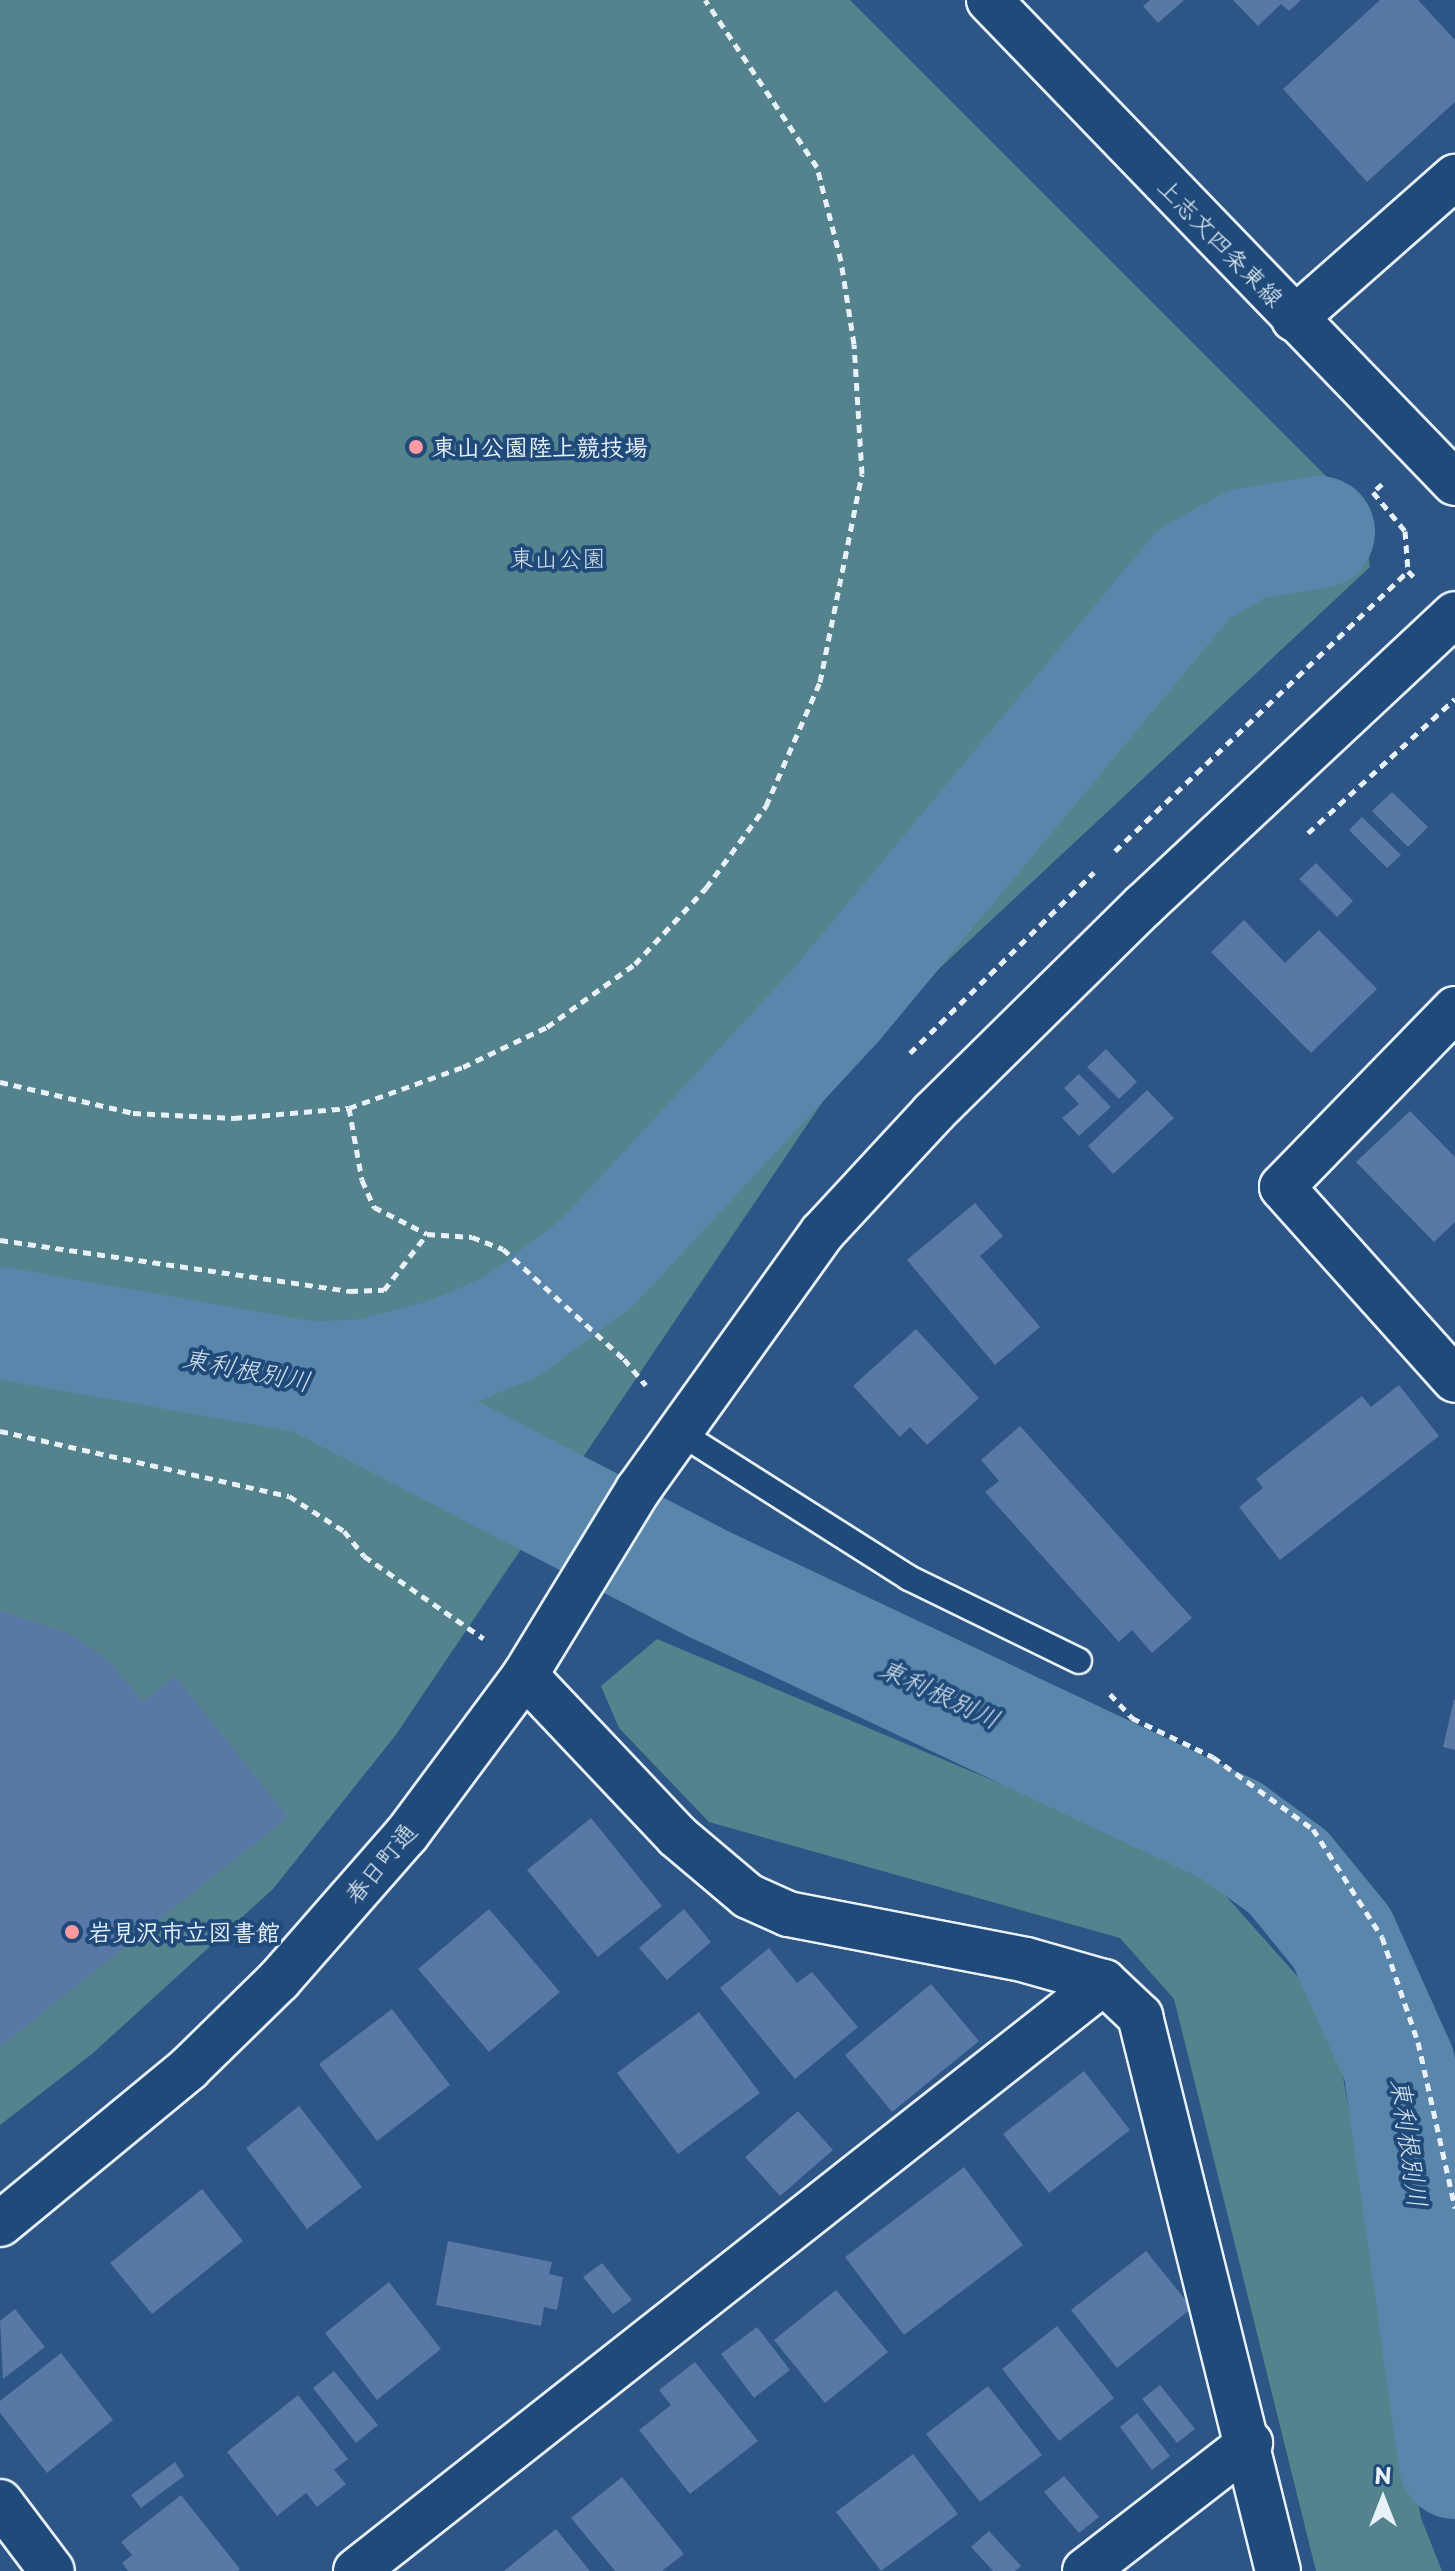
<!DOCTYPE html>
<meta charset="utf-8">
<style>
body{margin:0}
#map{position:relative;width:1455px;height:2571px;overflow:hidden;background:#2d5585;font-family:"Playpen Sans","Klee One",sans-serif}
div>[style]{position:absolute}
.green>*{inset:0;background:#55838d}
.river>*{height:112px;margin:-56px;padding:0 56px;transform-origin:56px;border-radius:56px;background:#5a86ab}
.building>*{inset:0;background:#5878a5}
.path>*{height:5px;margin-top:-2.5px;transform-origin:0;background:repeating-linear-gradient(90deg,#e8f1f8 0 8px,transparent 0 14px)}
.roads{filter:drop-shadow(2px 0 #e8f1f8) drop-shadow(-2px 0 #e8f1f8) drop-shadow(0 2px #e8f1f8) drop-shadow(0 -2px #e8f1f8)}
.service>*{height:24px;margin:-12px;padding:0 12px;transform-origin:12px;border-radius:12px;background:#1f4a7a}
.minor>*{height:44px;margin:-22px;padding:0 22px;transform-origin:22px;border-radius:22px;background:#1f4a7a}
.tertiary>*{height:44px;margin:-22px;padding:0 22px;transform-origin:22px;border-radius:22px;background:#1f4a7a}
.secondary>*{height:44px;margin:-22px;padding:0 22px;transform-origin:22px;border-radius:22px;background:#1f4a7a}
.dots>*{width:22px;height:22px;translate:-50% -50%;box-sizing:border-box;border:4px solid #1f4a7a;border-radius:50%}
span{translate:-50% -50%;white-space:nowrap;text-align:center;line-height:1.15;-webkit-text-stroke:8px #1f4a7a;paint-order:stroke}
.street-label{font-size:24px;color:#e8f1f8}
.poi-label{font-size:24px;color:#e8f1f8;font-weight:700}
.left{translate:0 -50%;text-align:left}
.park-label{font-size:24px;color:#d2e0e8}
.water-label{font-size:26px;color:#d3e1ec;font-style:italic}
.north{position:absolute;left:1343px;top:2459px;width:80px;height:80px;-webkit-text-stroke:6px #1f4a7a;paint-order:stroke;rotate:0deg;font-size:22px;font-weight:700;line-height:32px;text-align:center;color:#e8f1f8}
.north::after{content:'';display:block;margin:auto;width:28px;height:36px;background:#e8f1f8;clip-path:polygon(50% 0,100% 100%,50% 72%,0 100%)}
</style>
<div id="map">
<div class="green">
<div style="clip-path:polygon(0 0,850px 0,1363px 513px,1370px 567px,867px 1036px,395px 1736px,273px 1889px,92px 2054px,0 2125px)"></div>
<div style="clip-path:polygon(657px 1639px,1201px 1868px,1332px 2015px,1421px 2518px,1442px 2571px,1316px 2571px,1174px 1999px,1120px 1938px,709px 1822px,619px 1728px,601px 1686px)"></div>
</div>
<div class="river">
<div style="left:0;top:1323px;width:316px;rotate:10deg"></div>
<div style="left:311px;top:1378px;width:455px;rotate:27.4deg"></div>
<div style="left:715px;top:1587px;width:572px;rotate:25.27deg"></div>
<div style="left:1232px;top:1831px;width:69px;rotate:36.2deg"></div>
<div style="left:1288px;top:1872px;width:85px;rotate:50.7deg"></div>
<div style="left:1342px;top:1938px;width:139px;rotate:65.8deg"></div>
<div style="left:1399px;top:2065px;width:402px;rotate:82deg"></div>
<div style="left:311px;top:1378px;width:56px;rotate:-3.1deg"></div>
<div style="left:367px;top:1375px;width:80px;rotate:-14.6deg"></div>
<div style="left:444px;top:1355px;width:73px;rotate:-22.7deg"></div>
<div style="left:511px;top:1327px;width:107px;rotate:-36.7deg"></div>
<div style="left:597px;top:1263px;width:352px;rotate:-47.2deg"></div>
<div style="left:836px;top:1005px;width:560px;rotate:-50.29deg"></div>
<div style="left:1194px;top:574px;width:61px;rotate:-29.5deg"></div>
<div style="left:1247px;top:544px;width:73px;rotate:-9.5deg"></div>
</div>
<div class="building">
<div style="clip-path:polygon(1150px 0,1184px 0,1158px 23px,1143px 6px)"></div>
<div style="clip-path:polygon(1233px 0,1301px 0,1289px 11px,1281px 4px,1258px 26px)"></div>
<div style="clip-path:polygon(1380px 0,1418px 0,1455px 40px,1455px 102px,1367px 182px,1283px 89px)"></div>
<div style="clip-path:polygon(1392px 792px,1428px 827px,1408px 847px,1372px 811px)"></div>
<div style="clip-path:polygon(1362px 817px,1401px 855px,1387px 868px,1349px 830px)"></div>
<div style="clip-path:polygon(1316px 863px,1353px 901px,1337px 917px,1299px 879px)"></div>
<div style="clip-path:polygon(1244px 920px,1285px 963px,1319px 930px,1377px 989px,1311px 1053px,1211px 952px)"></div>
<div style="clip-path:polygon(1106px 1049px,1137px 1082px,1119px 1099px,1087px 1067px)"></div>
<div style="clip-path:polygon(1079px 1074px,1111px 1107px,1079px 1136px,1062px 1118px,1079px 1104px,1064px 1088px)"></div>
<div style="clip-path:polygon(1147px 1090px,1174px 1118px,1113px 1174px,1088px 1146px)"></div>
<div style="clip-path:polygon(1410px 1111px,1455px 1157px,1455px 1222px,1434px 1242px,1356px 1162px)"></div>
<div style="clip-path:polygon(975px 1203px,1003px 1236px,980px 1256px,1040px 1327px,995px 1365px,907px 1260px)"></div>
<div style="clip-path:polygon(916px 1329px,979px 1398px,927px 1445px,910px 1427px,900px 1437px,853px 1386px)"></div>
<div style="clip-path:polygon(1399px 1385px,1439px 1436px,1280px 1560px,1239px 1507px,1263px 1488px,1256px 1479px,1362px 1396px,1371px 1407px)"></div>
<div style="clip-path:polygon(1020px 1426px,1192px 1618px,1152px 1653px,1132px 1630px,1119px 1642px,985px 1492px,999px 1481px,981px 1460px)"></div>
<div style="clip-path:polygon(0 1611px,73px 1635px,111px 1663px,143px 1702px,175px 1676px,288px 1817px,0 2047px)"></div>
<div style="clip-path:polygon(1454px 1699px,1455px 1700px,1455px 1750px,1443px 1747px)"></div>
<div style="clip-path:polygon(591px 1818px,662px 1906px,598px 1957px,527px 1870px)"></div>
<div style="clip-path:polygon(489px 1909px,560px 1992px,489px 2052px,418px 1969px)"></div>
<div style="clip-path:polygon(684px 1909px,711px 1942px,667px 1980px,639px 1948px)"></div>
<div style="clip-path:polygon(769px 1948px,797px 1983px,812px 1972px,858px 2027px,795px 2079px,720px 1988px)"></div>
<div style="clip-path:polygon(931px 1984px,979px 2041px,892px 2112px,845px 2055px)"></div>
<div style="clip-path:polygon(392px 2009px,450px 2085px,377px 2141px,319px 2064px)"></div>
<div style="clip-path:polygon(699px 2012px,760px 2093px,678px 2154px,617px 2073px)"></div>
<div style="clip-path:polygon(1084px 2071px,1130px 2130px,1049px 2193px,1003px 2134px)"></div>
<div style="clip-path:polygon(299px 2106px,362px 2187px,307px 2229px,246px 2148px)"></div>
<div style="clip-path:polygon(798px 2111px,833px 2150px,780px 2196px,745px 2157px)"></div>
<div style="clip-path:polygon(964px 2167px,1023px 2245px,904px 2335px,845px 2257px)"></div>
<div style="clip-path:polygon(202px 2189px,243px 2241px,152px 2314px,110px 2263px)"></div>
<div style="clip-path:polygon(448px 2241px,552px 2262px,549px 2274px,563px 2277px,557px 2310px,544px 2307px,541px 2326px,436px 2305px)"></div>
<div style="clip-path:polygon(1146px 2251px,1192px 2308px,1117px 2368px,1071px 2310px)"></div>
<div style="clip-path:polygon(602px 2263px,632px 2300px,613px 2314px,583px 2277px)"></div>
<div style="clip-path:polygon(389px 2282px,441px 2349px,377px 2400px,325px 2333px)"></div>
<div style="clip-path:polygon(836px 2290px,888px 2352px,825px 2403px,774px 2340px)"></div>
<div style="clip-path:polygon(15px 2309px,45px 2347px,3px 2379px,0 2321px)"></div>
<div style="clip-path:polygon(1057px 2326px,1114px 2398px,1059px 2441px,1002px 2369px)"></div>
<div style="clip-path:polygon(757px 2327px,790px 2370px,754px 2398px,721px 2354px)"></div>
<div style="clip-path:polygon(61px 2353px,113px 2420px,47px 2473px,0 2413px,0 2401px)"></div>
<div style="clip-path:polygon(695px 2362px,758px 2441px,690px 2494px,639px 2430px,671px 2405px,659px 2390px)"></div>
<div style="clip-path:polygon(334px 2371px,378px 2425px,356px 2443px,313px 2388px)"></div>
<div style="clip-path:polygon(1160px 2385px,1195px 2429px,1177px 2443px,1142px 2399px)"></div>
<div style="clip-path:polygon(988px 2386px,1042px 2455px,980px 2502px,926px 2434px)"></div>
<div style="clip-path:polygon(298px 2395px,348px 2459px,334px 2470px,346px 2484px,317px 2507px,306px 2493px,277px 2516px,227px 2452px)"></div>
<div style="clip-path:polygon(1137px 2413px,1170px 2456px,1152px 2470px,1120px 2427px)"></div>
<div style="clip-path:polygon(913px 2454px,958px 2514px,881px 2571px,836px 2512px)"></div>
<div style="clip-path:polygon(175px 2462px,184px 2476px,141px 2508px,131px 2495px)"></div>
<div style="clip-path:polygon(1064px 2476px,1099px 2517px,1079px 2533px,1044px 2492px)"></div>
<div style="clip-path:polygon(622px 2477px,684px 2554px,662px 2571px,615px 2571px,571px 2518px)"></div>
<div style="clip-path:polygon(181px 2495px,240px 2569px,238px 2571px,128px 2571px,122px 2563px,132px 2555px,121px 2542px)"></div>
<div style="clip-path:polygon(556px 2529px,590px 2571px,504px 2571px)"></div>
<div style="clip-path:polygon(989px 2531px,1021px 2566px,1015px 2571px,993px 2571px,971px 2547px)"></div>
</div>
<div class="path">
<div style="left:1382px;top:484px;width:12px;rotate:138deg"></div>
<div style="left:1373px;top:492px;width:50px;rotate:50.6deg"></div>
<div style="left:1405px;top:531px;width:40px;rotate:85.7deg"></div>
<div style="left:1308px;top:833px;width:199px;rotate:-42.4deg"></div>
<div style="left:1115px;top:851px;width:405px;rotate:-43.7deg"></div>
<div style="left:1408px;top:571px;width:8px;rotate:45deg"></div>
<div style="left:910px;top:1053px;width:258px;rotate:-44.5deg"></div>
<div style="left:0;top:1082px;width:137px;rotate:13.1deg"></div>
<div style="left:133px;top:1113px;width:101px;rotate:2.8deg"></div>
<div style="left:234px;top:1118px;width:115px;rotate:-5deg"></div>
<div style="left:349px;top:1108px;width:73px;rotate:79.8deg"></div>
<div style="left:362px;top:1180px;width:30px;rotate:66deg"></div>
<div style="left:374px;top:1207px;width:59px;rotate:27deg"></div>
<div style="left:349px;top:1108px;width:121px;rotate:-19.8deg"></div>
<div style="left:463px;top:1067px;width:93px;rotate:-25.5deg"></div>
<div style="left:547px;top:1027px;width:108px;rotate:-35.6deg"></div>
<div style="left:635px;top:964px;width:104px;rotate:-46.9deg"></div>
<div style="left:706px;top:888px;width:102px;rotate:-53.8deg"></div>
<div style="left:766px;top:806px;width:135px;rotate:-66.5deg"></div>
<div style="left:820px;top:682px;width:212px;rotate:-78.6deg"></div>
<div style="left:862px;top:474px;width:130px;rotate:-93.5deg"></div>
<div style="left:854px;top:344px;width:84px;rotate:-98.9deg"></div>
<div style="left:841px;top:261px;width:97px;rotate:-104.3deg"></div>
<div style="left:817px;top:167px;width:201px;rotate:-123.8deg"></div>
<div style="left:0;top:1240px;width:354px;rotate:8.3deg"></div>
<div style="left:350px;top:1291px;width:34px;rotate:-2deg"></div>
<div style="left:384px;top:1290px;width:71px;rotate:-52.5deg"></div>
<div style="left:427px;top:1234px;width:45px;rotate:3.8deg"></div>
<div style="left:472px;top:1237px;width:33px;rotate:21deg"></div>
<div style="left:503px;top:1249px;width:164px;rotate:42.3deg"></div>
<div style="left:624px;top:1359px;width:34px;rotate:50deg"></div>
<div style="left:0;top:1431px;width:296px;rotate:12.7deg"></div>
<div style="left:289px;top:1496px;width:65px;rotate:32.5deg"></div>
<div style="left:344px;top:1531px;width:32px;rotate:51deg"></div>
<div style="left:364px;top:1556px;width:145px;rotate:34.6deg"></div>
<div style="left:1110px;top:1694px;width:33px;rotate:47deg"></div>
<div style="left:1132px;top:1718px;width:90px;rotate:25.7deg"></div>
<div style="left:1213px;top:1757px;width:123px;rotate:35.8deg"></div>
<div style="left:1313px;top:1829px;width:128px;rotate:57.4deg"></div>
<div style="left:1382px;top:1937px;width:111px;rotate:71.1deg"></div>
<div style="left:1418px;top:2042px;width:170px;rotate:77.4deg"></div>
</div>
<div class="roads">
<div class="service">
<div style="left:679px;top:1432px;width:272px;rotate:32.4deg"></div>
<div style="left:909px;top:1578px;width:189px;rotate:26deg"></div>
</div>
<div class="minor">
<div style="left:1294px;top:319px;width:215px;rotate:-41.4deg"></div>
<div style="left:1455px;top:1009px;width:248px;rotate:134.2deg"></div>
<div style="left:1282px;top:1187px;width:259px;rotate:48.1deg"></div>
<div style="left:525px;top:1675px;width:221px;rotate:46.6deg"></div>
<div style="left:677px;top:1836px;width:93px;rotate:40.2deg"></div>
<div style="left:748px;top:1896px;width:44px;rotate:24.2deg"></div>
<div style="left:788px;top:1914px;width:242px;rotate:10.9deg"></div>
<div style="left:1026px;top:1960px;width:81px;rotate:15.8deg"></div>
<div style="left:1104px;top:1982px;width:50px;rotate:43.4deg"></div>
<div style="left:1140px;top:2016px;width:572px;rotate:76.04deg"></div>
<div style="left:0;top:2502px;width:86px;rotate:53deg"></div>
<div style="left:356px;top:2571px;width:952px;rotate:-38.22deg"></div>
<div style="left:1085px;top:2571px;width:209px;rotate:-37.8deg"></div>
</div>
<div class="tertiary">
<div style="left:0;top:2224px;width:245px;rotate:-39.5deg"></div>
<div style="left:189px;top:2068px;width:126px;rotate:-44.4deg"></div>
<div style="left:279px;top:1980px;width:194px;rotate:-48.8deg"></div>
<div style="left:407px;top:1834px;width:198px;rotate:-53.4deg"></div>
<div style="left:525px;top:1675px;width:217px;rotate:-58.6deg"></div>
<div style="left:638px;top:1490px;width:316px;rotate:-54.4deg"></div>
<div style="left:822px;top:1233px;width:163px;rotate:-47.2deg"></div>
<div style="left:933px;top:1113px;width:295px;rotate:-44.6deg"></div>
<div style="left:1143px;top:906px;width:427px;rotate:-43.1deg"></div>
</div>
<div class="secondary">
<div style="left:989px;top:0;width:671px;rotate:46.03deg"></div>
</div>
</div>
<div class="dots">
<div style="left:416px;top:447px;background:#ff9aa2"></div>
<div style="left:72px;top:1932px;background:#ff9aa2"></div>
</div>
<div class="street-label">
<span style="left:1221px;top:242px;rotate:46deg">上志文四条東線</span>
<span style="left:380px;top:1863px;rotate:-50deg">春日町通</span>
</div>
<div class="poi-label">
<span class="left" style="left:432px;top:447px">東山公園陸上競技場</span>
<span class="left" style="left:88px;top:1932px">岩見沢市立図書館</span>
</div>
<div class="park-label">
<span style="left:558px;top:558px">東山公園</span>
</div>
<div class="water-label">
<span style="left:247px;top:1369px;rotate:11deg">東利根別川</span>
<span style="left:940px;top:1693px;rotate:25deg">東利根別川</span>
<span style="left:1410px;top:2143px;rotate:82deg">東利根別川</span>
</div>
<div class="north">N</div>
</div>
